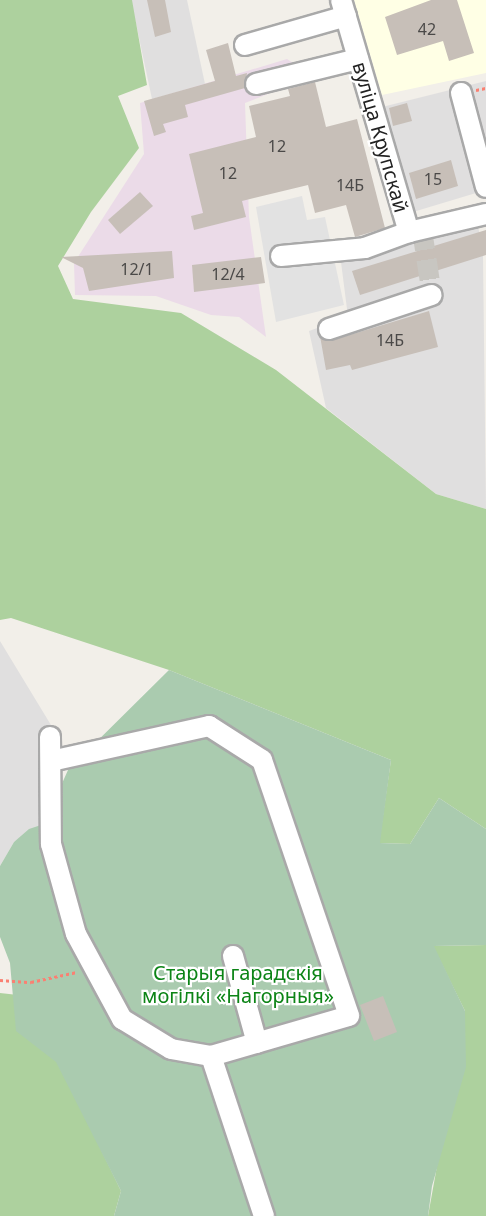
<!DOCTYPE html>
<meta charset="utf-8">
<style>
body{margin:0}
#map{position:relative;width:486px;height:1216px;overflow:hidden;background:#f2efe9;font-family:"Noto Sans",sans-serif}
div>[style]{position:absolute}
.residential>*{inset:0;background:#e0dfdf}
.industrial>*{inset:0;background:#ebdbe8}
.education>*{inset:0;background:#ffffe5}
.forest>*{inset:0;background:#add19e}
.cemetery>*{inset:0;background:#aacbaf}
.parking>*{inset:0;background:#e2e2e2}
.building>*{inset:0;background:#c7bfb8}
.minor-tunnel>*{height:20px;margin-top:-10px;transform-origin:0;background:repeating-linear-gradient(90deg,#c8c6c1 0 20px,transparent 0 30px)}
.path>*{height:3px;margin-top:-1.5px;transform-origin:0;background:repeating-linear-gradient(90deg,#fa8072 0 3px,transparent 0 6px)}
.roads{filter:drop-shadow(2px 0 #a9a9a9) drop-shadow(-2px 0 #a9a9a9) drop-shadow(0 2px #a9a9a9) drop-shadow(0 -2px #a9a9a9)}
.minor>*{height:20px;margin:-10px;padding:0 10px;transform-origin:10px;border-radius:10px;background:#fff}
span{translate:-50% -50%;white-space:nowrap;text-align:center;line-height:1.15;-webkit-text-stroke:4.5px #fff;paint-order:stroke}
.number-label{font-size:16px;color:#4b4948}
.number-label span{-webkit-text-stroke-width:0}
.street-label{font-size:20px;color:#222}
.park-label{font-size:20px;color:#0c8416}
</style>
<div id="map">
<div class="residential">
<div style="clip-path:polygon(131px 0,187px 0,205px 84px,152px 99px)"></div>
<div style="clip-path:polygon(486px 81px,486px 190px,413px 212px,382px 107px)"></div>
<div style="clip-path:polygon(478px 225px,483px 256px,486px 509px,436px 494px,326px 408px,309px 331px,348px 317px,341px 262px)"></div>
<div style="clip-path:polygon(0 641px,54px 730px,44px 824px,14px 842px,0 866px)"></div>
</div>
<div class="industrial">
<div style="clip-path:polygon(287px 59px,313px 76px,245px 103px,249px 217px,266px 337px,239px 317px,211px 315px,156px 296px,75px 295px,74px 263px,144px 154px,140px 103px)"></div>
</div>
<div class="education">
<div style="clip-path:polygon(354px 0,486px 0,486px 73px,382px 95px)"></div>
</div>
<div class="forest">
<div style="clip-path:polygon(0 0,132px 0,147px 85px,118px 96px,139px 148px,91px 212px,58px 266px,73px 299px,181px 313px,276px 370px,436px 494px,486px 509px,486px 829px,439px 798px,410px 844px,379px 843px,391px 760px,169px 670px,11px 618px,0 620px)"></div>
<div style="clip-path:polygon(486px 945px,486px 1216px,428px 1216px,465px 1011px,433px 946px)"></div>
<div style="clip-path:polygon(0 993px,27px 996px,121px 1191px,114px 1216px,0 1216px)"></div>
</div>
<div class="cemetery">
<div style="clip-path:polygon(169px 670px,391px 760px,380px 843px,410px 844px,439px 798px,486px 829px,486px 945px,434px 946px,465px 1011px,466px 1067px,432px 1186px,428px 1216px,114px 1216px,121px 1191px,56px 1062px,16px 1031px,10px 963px,0 937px,0 866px,14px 842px,29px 829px,44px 824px,68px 770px)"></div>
</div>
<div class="parking">
<div style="clip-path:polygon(302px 196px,307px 220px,325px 217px,344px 305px,276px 322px,256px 207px)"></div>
</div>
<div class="building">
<div style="clip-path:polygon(147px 0,165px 0,171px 32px,155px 37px)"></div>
<div style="clip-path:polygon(431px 0,457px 0,474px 53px,449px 61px,443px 41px,397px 55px,385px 17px)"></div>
<div style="clip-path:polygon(228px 43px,236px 76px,247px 73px,245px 88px,185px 105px,188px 117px,163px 124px,166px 132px,154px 136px,144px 101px,215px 81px,206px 50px)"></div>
<div style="clip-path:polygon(315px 82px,326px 127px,357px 119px,385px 228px,355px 237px,346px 205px,315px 213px,308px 185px,242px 201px,246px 217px,194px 230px,191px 216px,203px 213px,189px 154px,256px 137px,249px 106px,290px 96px,288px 89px)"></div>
<div style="clip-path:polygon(407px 103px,412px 121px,393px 126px,389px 108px)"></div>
<div style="clip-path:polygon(451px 160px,458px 186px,416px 199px,409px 173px)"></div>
<div style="clip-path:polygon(140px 192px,153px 206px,120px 234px,108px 220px)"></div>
<div style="clip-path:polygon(486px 230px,486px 255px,360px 295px,352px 271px)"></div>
<div style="clip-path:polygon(172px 251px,174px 278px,89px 291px,83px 268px,61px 257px)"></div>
<div style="clip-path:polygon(261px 257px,265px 283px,194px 292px,192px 265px)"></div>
<div style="clip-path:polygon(429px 311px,438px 347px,352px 370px,350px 365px,326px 370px,320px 336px,333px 340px)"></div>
<div style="clip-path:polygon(383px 996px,397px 1032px,374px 1041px,360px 1005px)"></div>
</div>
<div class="minor-tunnel">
<div style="left:422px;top:230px;width:66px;rotate:81.3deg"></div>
</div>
<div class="path">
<div style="left:476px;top:90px;width:10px;rotate:-11deg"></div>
<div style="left:0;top:980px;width:31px;rotate:4deg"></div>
<div style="left:31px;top:982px;width:47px;rotate:-12.3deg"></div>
</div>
<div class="roads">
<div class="minor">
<div style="left:341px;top:0;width:242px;rotate:73.7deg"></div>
<div style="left:409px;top:232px;width:79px;rotate:-13.2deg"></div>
<div style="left:245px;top:45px;width:105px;rotate:-16deg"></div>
<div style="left:256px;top:84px;width:105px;rotate:-13.8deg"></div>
<div style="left:461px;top:93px;width:97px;rotate:75.1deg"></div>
<div style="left:281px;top:256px;width:84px;rotate:-5.4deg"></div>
<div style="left:365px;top:248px;width:47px;rotate:-20deg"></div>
<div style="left:329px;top:329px;width:108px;rotate:-18.3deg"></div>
<div style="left:50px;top:737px;width:107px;rotate:89.5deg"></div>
<div style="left:51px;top:844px;width:93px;rotate:74.5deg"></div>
<div style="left:76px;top:934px;width:97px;rotate:61.6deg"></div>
<div style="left:122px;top:1019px;width:57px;rotate:31.5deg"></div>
<div style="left:171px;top:1049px;width:41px;rotate:9.9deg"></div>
<div style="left:211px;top:1056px;width:169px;rotate:71.7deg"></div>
<div style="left:51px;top:761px;width:162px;rotate:-12.5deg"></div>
<div style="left:209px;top:726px;width:63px;rotate:32.7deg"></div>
<div style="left:262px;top:760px;width:270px;rotate:71.2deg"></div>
<div style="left:349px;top:1016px;width:144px;rotate:163.8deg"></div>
<div style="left:233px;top:956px;width:90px;rotate:74.6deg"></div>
</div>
</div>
<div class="number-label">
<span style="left:427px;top:29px">42</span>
<span style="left:277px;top:146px">12</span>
<span style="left:228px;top:173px">12</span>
<span style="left:433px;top:179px">15</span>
<span style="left:350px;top:185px">14Б</span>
<span style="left:137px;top:269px">12/1</span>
<span style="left:228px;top:274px">12/4</span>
<span style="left:390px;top:340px">14Б</span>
</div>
<div class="street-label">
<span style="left:381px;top:137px;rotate:74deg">вуліца Крупскай</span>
</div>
<div class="park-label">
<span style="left:238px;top:984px">Старыя гарадскія<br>могілкі «Нагорныя»</span>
</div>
</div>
